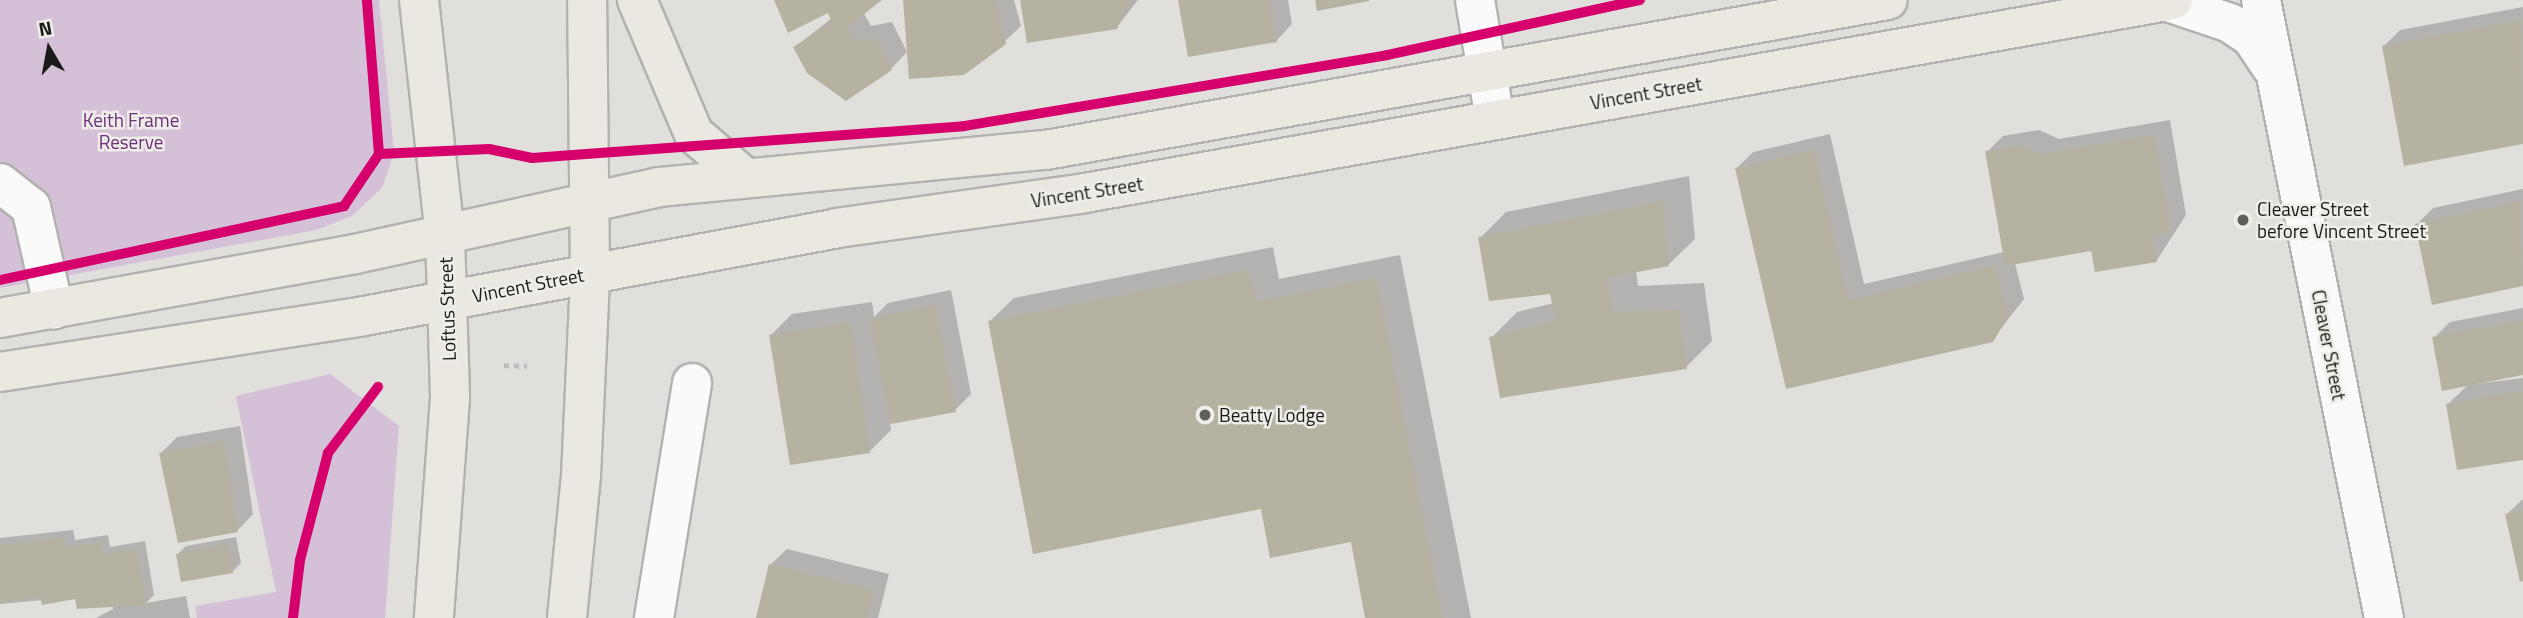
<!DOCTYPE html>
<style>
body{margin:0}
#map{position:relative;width:2523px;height:618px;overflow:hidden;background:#e0dfdc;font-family:"Titillium Web",sans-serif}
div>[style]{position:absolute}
.green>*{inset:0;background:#d4c1d7}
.shadow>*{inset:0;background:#0003}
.building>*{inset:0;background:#b6b2a1}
.path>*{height:4.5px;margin-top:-2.25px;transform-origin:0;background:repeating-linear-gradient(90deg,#bebebc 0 5px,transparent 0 10px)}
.roads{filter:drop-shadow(2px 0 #b2b2b0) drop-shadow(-2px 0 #b2b2b0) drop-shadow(0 2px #b2b2b0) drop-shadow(0 -2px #b2b2b0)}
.minor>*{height:38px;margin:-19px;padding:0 19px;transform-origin:19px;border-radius:19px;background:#fafafa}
.major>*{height:38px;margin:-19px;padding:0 19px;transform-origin:19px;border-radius:19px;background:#eae8e1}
.cycleway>*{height:10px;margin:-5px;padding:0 5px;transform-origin:5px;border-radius:5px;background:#d6006c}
.dots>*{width:19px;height:19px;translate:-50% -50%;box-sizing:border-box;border:4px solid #eeede8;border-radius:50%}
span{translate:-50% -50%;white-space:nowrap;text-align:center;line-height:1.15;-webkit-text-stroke:5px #eeede8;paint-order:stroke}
.street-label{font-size:19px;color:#1a1a18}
.park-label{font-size:19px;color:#6c2e7a}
.poi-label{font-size:19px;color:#1a1a18}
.left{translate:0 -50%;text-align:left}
.north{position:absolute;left:14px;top:14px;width:70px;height:70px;-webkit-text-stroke:5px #eeede8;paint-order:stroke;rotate:350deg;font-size:19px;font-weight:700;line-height:28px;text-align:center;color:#1a1a18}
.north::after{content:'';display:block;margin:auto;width:24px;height:32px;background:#1a1a18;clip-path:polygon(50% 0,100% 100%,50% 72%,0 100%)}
</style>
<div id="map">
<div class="green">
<div style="clip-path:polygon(0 0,379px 0,394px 153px,382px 188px,352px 216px,316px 230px,0 288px)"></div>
<div style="clip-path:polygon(330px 374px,399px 426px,385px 618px,197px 618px,195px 606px,276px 592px,236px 396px)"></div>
</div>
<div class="shadow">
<div style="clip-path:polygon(776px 0,882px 0,864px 14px,871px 26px,892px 22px,907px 52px,891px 69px,795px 47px,832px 18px,829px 10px)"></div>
<div style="clip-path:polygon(905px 0,1014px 0,1021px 26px,1004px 42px)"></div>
<div style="clip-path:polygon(1022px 0,1138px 0,1117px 27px)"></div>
<div style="clip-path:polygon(1180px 0,1288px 0,1292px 24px,1276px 41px)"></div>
<div style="clip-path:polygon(2523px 7px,2523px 142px,2406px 164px,2384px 46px,2400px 30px)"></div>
<div style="clip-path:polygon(2170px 120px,2186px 215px,2157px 260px,2093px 249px,2015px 263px,2024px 299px,1992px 340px,1787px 387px,1737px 168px,1753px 152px,1830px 134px,1864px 284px,2004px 252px,1987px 152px,2003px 136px,2039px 130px,2059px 139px)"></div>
<div style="clip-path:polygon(1689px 176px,1695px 239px,1668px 265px,1636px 271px,1638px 286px,1704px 283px,1712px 341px,1686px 367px,1491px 338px,1517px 312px,1554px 303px,1551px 292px,1480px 238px,1506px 212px)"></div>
<div style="clip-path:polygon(2523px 189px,2523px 284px,2434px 303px,2417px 224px,2433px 208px)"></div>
<div style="clip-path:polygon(1273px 247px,1279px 279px,1400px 255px,1471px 618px,1367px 618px,1352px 540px,1262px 507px,990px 321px,1014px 298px)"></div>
<div style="clip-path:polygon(951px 290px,971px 394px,955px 410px,890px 423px,891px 430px,870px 451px,771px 335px,792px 314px,872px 302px,874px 317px,888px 303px)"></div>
<div style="clip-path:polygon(2523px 308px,2523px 373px,2434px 338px,2450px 322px)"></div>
<div style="clip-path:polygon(2523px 378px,2523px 458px,2448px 404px,2468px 385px)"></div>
<div style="clip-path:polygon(240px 426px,253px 514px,237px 531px,161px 453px,177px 437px)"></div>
<div style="clip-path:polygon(2523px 499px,2523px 579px,2507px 514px)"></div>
<div style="clip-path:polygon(73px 530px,75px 540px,108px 535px,110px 547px,145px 541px,154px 595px,146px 603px,186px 596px,190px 618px,96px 618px,113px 609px,112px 601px,77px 597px,0 604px,0 538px)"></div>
<div style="clip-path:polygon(236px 537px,241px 563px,232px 572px,178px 554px,186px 546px)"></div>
<div style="clip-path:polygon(787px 549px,889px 574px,878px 618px,757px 618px,770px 565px)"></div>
</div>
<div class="building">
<div style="clip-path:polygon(774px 0,880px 0,847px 28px,855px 41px,876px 38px,892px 70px,846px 101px,807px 73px,793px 47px,832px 23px,828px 13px,788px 33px)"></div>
<div style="clip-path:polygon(903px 0,995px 0,1006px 44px,964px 75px,909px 79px)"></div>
<div style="clip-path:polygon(1020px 0,1130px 0,1117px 29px,1027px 43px)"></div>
<div style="clip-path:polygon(1178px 0,1269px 0,1277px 42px,1188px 57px)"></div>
<div style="clip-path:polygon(1315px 0,1369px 0,1369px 1px,1317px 11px)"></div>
<div style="clip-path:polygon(2522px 20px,2523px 144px,2404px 166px,2382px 46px)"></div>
<div style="clip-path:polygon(2154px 135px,2171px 233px,2153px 236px,2157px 262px,2095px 272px,2091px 251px,2005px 266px,1985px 151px,2022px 146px,2042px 154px)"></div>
<div style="clip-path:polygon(1814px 150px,1848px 300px,1996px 265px,2008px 317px,1993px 342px,1786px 389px,1735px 168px)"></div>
<div style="clip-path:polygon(1663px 201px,1669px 266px,1607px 278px,1613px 312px,1679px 309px,1687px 369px,1500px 398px,1489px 337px,1556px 321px,1550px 294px,1489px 301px,1478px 237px)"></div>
<div style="clip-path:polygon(2521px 201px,2523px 286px,2432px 305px,2415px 224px)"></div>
<div style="clip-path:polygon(1249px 270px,1256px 302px,1376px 278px,1443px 618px,1365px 618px,1351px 542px,1270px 558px,1261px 509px,1033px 554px,988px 321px)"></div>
<div style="clip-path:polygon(935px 305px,956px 412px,891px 424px,870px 319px)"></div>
<div style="clip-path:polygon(2523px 320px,2523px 375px,2442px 391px,2432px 337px)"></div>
<div style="clip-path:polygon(851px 322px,870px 453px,790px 465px,769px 335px)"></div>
<div style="clip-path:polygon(2523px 391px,2523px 460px,2457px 470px,2446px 404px)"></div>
<div style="clip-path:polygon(224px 441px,238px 532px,178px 543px,159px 453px)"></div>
<div style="clip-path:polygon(2523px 510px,2523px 581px,2520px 582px,2505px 514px)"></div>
<div style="clip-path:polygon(65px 538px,66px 548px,100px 542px,102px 555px,137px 549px,146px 605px,77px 609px,75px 599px,42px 605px,40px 596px,0 603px,0 545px)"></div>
<div style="clip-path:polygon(228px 544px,233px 573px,181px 582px,176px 554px)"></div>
<div style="clip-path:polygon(769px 564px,874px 590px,867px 618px,756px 618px)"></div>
</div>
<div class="path">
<div style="left:489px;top:149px;width:44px;rotate:11.8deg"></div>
<div style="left:504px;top:365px;width:23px;rotate:2deg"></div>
</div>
<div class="roads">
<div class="minor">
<div style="left:1475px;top:0;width:121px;rotate:80.5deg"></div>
<div style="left:2261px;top:0;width:630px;rotate:78.74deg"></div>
<div style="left:2165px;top:1px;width:69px;rotate:18.7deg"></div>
<div style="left:2230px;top:23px;width:25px;rotate:34deg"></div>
<div style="left:2251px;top:37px;width:36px;rotate:56deg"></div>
<div style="left:0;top:183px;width:39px;rotate:38deg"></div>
<div style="left:31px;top:207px;width:105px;rotate:77.3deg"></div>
<div style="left:654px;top:618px;width:238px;rotate:-80.8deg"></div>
</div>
<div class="major">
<div style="left:419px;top:0;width:237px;rotate:83.7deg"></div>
<div style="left:445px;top:236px;width:162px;rotate:88.2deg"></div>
<div style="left:450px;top:398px;width:221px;rotate:94.2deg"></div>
<div style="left:637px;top:0;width:146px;rotate:67deg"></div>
<div style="left:694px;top:134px;width:65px;rotate:40.6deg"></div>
<div style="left:0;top:318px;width:361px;rotate:-10.2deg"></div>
<div style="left:355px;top:254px;width:311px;rotate:-12.4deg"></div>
<div style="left:659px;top:187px;width:389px;rotate:-5.5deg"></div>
<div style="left:1046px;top:150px;width:855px;rotate:-10.1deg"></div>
<div style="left:0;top:372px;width:368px;rotate:-8.7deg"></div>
<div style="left:364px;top:316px;width:481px;rotate:-10.5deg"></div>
<div style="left:837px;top:228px;width:250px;rotate:-8deg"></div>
<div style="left:1085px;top:193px;width:1105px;rotate:-10.06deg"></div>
<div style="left:567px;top:618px;width:143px;rotate:-84.4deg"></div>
<div style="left:581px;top:476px;width:202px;rotate:-87.4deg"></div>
<div style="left:590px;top:274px;width:274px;rotate:-90.6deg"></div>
</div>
</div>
<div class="cycleway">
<div style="left:379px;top:154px;width:110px;rotate:-2.6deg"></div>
<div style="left:489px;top:149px;width:44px;rotate:11.8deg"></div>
<div style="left:532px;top:158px;width:433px;rotate:-4.2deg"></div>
<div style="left:964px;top:126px;width:429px;rotate:-9.5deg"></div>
<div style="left:1387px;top:55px;width:259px;rotate:-12.3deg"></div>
<div style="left:0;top:280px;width:352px;rotate:-12.1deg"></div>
<div style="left:344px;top:206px;width:63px;rotate:-56.1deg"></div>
<div style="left:379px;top:154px;width:154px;rotate:-94.5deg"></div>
<div style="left:293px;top:618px;width:58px;rotate:-83.1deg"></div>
<div style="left:300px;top:560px;width:111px;rotate:-75.3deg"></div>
<div style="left:328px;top:453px;width:83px;rotate:-52.9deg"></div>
</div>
<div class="dots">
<div style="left:2243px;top:220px;background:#5f5f5d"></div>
<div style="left:1205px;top:415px;background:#5f5f5d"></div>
</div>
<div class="street-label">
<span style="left:1646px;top:93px;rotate:-10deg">Vincent Street</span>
<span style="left:1087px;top:192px;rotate:-9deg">Vincent Street</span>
<span style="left:528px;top:285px;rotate:-11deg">Vincent Street</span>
<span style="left:447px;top:309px;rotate:-92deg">Loftus Street</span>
<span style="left:2329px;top:345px;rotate:79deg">Cleaver Street</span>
</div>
<div class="park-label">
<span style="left:131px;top:131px">Keith Frame<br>Reserve</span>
</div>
<div class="poi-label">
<span class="left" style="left:2257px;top:220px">Cleaver Street<br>before Vincent Street</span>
<span class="left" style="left:1219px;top:415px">Beatty Lodge</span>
</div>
<div class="north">N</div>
</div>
